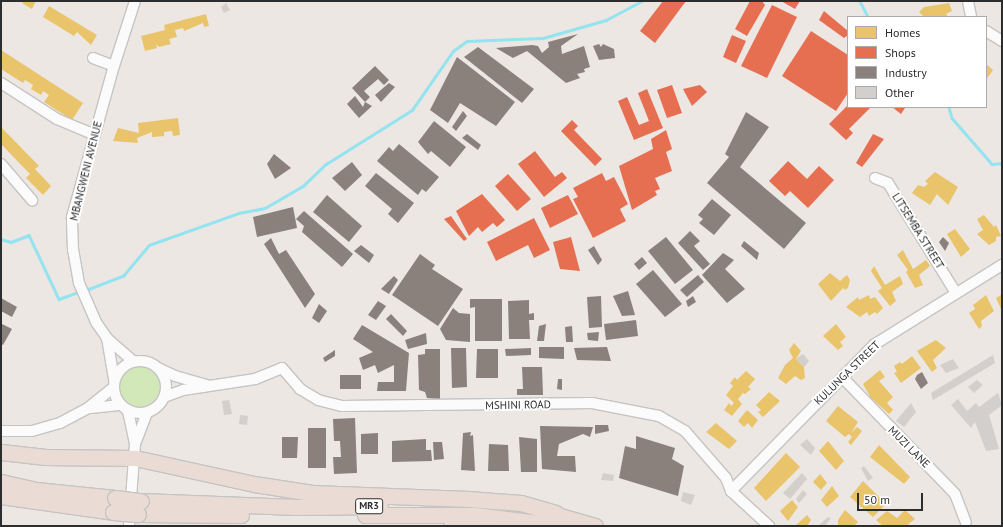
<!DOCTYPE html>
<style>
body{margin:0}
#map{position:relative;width:1003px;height:527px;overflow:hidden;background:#ece7e2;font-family:"PT Sans",sans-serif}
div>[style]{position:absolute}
.green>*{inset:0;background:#d2e8b9}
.round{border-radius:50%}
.homes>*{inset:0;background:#e9c46a}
.shops>*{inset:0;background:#e76f51}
.industry>*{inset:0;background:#8a817c}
.stream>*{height:2.5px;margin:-1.25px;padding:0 1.25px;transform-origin:1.25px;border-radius:1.25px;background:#93e3f0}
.building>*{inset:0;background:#d2cfcc}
.roads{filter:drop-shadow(1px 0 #c5c4c3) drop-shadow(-1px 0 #c5c4c3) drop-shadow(0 1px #c5c4c3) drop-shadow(0 -1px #c5c4c3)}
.minor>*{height:10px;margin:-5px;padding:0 5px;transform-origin:5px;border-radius:5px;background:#fcfbfb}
.minor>.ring{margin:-5px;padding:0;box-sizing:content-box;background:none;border:10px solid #fcfbfb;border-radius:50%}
.highway>*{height:15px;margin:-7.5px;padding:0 7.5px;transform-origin:7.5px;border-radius:7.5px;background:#eadcd4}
.bridges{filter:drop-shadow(1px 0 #c6c4c3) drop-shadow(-1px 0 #c6c4c3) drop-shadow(0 1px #c6c4c3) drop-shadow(0 -1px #c6c4c3)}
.highway-bridge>*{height:15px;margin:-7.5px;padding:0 7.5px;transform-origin:7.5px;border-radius:7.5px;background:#eadcd4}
span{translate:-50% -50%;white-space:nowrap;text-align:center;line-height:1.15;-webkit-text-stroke:4px #fff;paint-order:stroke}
.shield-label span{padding:1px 3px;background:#fff;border:1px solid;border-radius:3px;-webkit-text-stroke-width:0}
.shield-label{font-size:10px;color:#2d2d2d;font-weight:700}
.street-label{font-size:11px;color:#2d2d2d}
.frame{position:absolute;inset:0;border:2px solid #2d2d2d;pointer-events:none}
.legend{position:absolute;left:847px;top:16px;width:140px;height:92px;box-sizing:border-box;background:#fff;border:1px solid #ababab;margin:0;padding:5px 7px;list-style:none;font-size:12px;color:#2d2d2d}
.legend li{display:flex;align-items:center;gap:8px;height:20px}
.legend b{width:20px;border:1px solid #ababab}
.scale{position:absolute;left:857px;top:493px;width:66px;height:18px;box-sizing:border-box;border:2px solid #2d2d2d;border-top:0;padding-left:5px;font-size:12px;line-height:14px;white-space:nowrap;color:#2d2d2d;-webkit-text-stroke:3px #fff;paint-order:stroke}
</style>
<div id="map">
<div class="green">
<div class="round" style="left:117px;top:365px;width:44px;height:44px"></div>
</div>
<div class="homes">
<div style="clip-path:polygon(24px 1px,36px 1px,32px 9px,22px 3px)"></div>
<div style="clip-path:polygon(949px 3px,952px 11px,946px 14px,948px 17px,924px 17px,919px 12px,924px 7px)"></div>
<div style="clip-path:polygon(49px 6px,97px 35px,91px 45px,77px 32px,74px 36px,43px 17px)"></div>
<div style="clip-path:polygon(206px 14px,209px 26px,204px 27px,203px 23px,184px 31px,183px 28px,175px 30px,177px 37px,169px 39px,171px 44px,159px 47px,156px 44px,157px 48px,145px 51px,141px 36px,165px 30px,164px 25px)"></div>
<div style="clip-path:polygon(1px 50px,83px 103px,72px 120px,44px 102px,49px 95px,43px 91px,41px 95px,31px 89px,33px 85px,25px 80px,23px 83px,1px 69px)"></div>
<div style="clip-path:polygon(986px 64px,993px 70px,986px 80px)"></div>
<div style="clip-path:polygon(178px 118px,180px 135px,173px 136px,172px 131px,164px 132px,164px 136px,152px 137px,152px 132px,137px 138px,138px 143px,113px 141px,118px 128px,139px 133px,138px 123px)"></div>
<div style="clip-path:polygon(1px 127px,39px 166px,35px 169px,51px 186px,43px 195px,26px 178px,30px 174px,1px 144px)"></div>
<div style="clip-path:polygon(935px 172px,958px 187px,948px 205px,937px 194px,930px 205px,912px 193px,918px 185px,924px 187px,928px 184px,925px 181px)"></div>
<div style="clip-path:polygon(984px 215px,994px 227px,996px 225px,1001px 236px,996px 237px,996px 241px,989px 245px,977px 234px,983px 230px,977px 219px)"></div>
<div style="clip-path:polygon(955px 229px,970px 249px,961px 257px,947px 234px)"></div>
<div style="clip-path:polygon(903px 250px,913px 269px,926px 260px,930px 266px,919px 275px,923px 285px,915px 288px,906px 272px,908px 270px,897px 255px)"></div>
<div style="clip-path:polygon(874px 266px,885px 285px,900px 276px,903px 284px,892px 292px,896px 301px,890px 306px,878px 291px,882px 288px,871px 271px)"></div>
<div style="clip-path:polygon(830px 273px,840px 281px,847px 275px,850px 280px,848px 288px,845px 290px,843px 288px,831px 301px,818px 284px)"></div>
<div style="clip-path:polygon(869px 295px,870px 299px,875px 297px,883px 308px,877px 314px,875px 312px,869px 316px,867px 312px,860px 317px,846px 307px,858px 297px,859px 300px)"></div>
<div style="clip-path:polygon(986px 295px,994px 311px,981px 321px,982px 326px,979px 329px,969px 313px,975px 309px,973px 305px)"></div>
<div style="clip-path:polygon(1001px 295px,1002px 297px,1002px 311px,996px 298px)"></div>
<div style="clip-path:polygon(836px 324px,846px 337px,840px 342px,843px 346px,838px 350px,823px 336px)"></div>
<div style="clip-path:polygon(936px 340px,946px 348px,933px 360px,937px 368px,932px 372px,917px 351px)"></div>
<div style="clip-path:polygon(794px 343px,801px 351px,796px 359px,804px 367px,805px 378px,801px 380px,795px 376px,786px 384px,778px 378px,785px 365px,793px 358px,789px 350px)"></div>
<div style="clip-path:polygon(912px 356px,921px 368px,901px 383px,894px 373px,897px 372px,894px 366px,900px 362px,902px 364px)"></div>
<div style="clip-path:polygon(880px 370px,885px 377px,879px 381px,893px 397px,887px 403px,893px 410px,889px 414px,871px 398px,863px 384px)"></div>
<div style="clip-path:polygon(746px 371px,755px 379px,748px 387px,751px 389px,745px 394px,743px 393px,738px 399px,742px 404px,732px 416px,724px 410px,729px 403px,731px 406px,734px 403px,726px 395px,733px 386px,730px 383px,735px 377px,737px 380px)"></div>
<div style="clip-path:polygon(769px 392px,780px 401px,763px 417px,758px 412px,761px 410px,756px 405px)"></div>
<div style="clip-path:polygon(838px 406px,858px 422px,851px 433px,857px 427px,862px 431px,851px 445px,848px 442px,852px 437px,849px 434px,845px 437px,826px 421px)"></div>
<div style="clip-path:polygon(747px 410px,758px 420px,752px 428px,748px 423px,744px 427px,738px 421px)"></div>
<div style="clip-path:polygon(716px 423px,737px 441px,729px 449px,706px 432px)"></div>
<div style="clip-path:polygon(828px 441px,844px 461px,836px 470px,819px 451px)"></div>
<div style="clip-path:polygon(879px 445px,910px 477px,904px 484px,870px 457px)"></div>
<div style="clip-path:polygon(786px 453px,800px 467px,766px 501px,754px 488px)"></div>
<div style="clip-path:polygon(820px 474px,827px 483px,821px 490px,813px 482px)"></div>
<div style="clip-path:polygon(863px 481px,886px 504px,873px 517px,850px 497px)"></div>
<div style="clip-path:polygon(832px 486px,839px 496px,827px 507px,821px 500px)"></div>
<div style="clip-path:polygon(792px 500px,798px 507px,788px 521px,780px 511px)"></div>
<div style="clip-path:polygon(845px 510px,858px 522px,854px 526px,838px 526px,838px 520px)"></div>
<div style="clip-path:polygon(905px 510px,915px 519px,906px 526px,883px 526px,876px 520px,887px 511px,897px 518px)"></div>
<div style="clip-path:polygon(807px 515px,811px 520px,807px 526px,795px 526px)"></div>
</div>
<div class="shops">
<div style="clip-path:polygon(663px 1px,686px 1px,655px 43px,640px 31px)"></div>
<div style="clip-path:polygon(750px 1px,762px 1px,765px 5px,747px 36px,735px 29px)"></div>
<div style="clip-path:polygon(781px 1px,800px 1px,795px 9px)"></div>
<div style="clip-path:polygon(772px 5px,797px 17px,767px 78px,741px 66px)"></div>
<div style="clip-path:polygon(824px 11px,848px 31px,848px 35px,844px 38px,819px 20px)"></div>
<div style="clip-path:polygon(811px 31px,848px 55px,848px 93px,836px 111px,782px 76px)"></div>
<div style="clip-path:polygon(732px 35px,746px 41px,736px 63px,723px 57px)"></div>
<div style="clip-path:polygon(672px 85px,682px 113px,667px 118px,657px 90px)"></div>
<div style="clip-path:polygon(700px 85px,707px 92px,692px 106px,683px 89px)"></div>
<div style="clip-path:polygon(647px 89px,663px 128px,634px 140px,618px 101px,627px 97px,639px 125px,649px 121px,638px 93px)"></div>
<div style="clip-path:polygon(848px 105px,871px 107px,849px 129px,853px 133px,846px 140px,829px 124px)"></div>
<div style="clip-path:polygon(892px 107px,904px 107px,905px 108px,901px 114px)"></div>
<div style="clip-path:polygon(572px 120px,578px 126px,574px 130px,602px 159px,595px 166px,561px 131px)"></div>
<div style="clip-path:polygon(666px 130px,672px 149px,666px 152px,672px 171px,655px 178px,660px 189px,655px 191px,657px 195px,632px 210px,619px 166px,653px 149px,651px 139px)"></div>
<div style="clip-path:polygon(873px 134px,884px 139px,862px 167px,856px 163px)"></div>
<div style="clip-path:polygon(535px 151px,555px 177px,562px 172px,567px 178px,544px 197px,518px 164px)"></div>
<div style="clip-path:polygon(788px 161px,807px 179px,819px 166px,834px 180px,808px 208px,790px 191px,785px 196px,769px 181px)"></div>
<div style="clip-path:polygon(602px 173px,606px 181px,614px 177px,628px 204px,620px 209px,626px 221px,593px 238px,573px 199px,578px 197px,573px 188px)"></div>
<div style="clip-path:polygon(508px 174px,531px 199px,517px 211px,495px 186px)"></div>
<div style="clip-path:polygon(482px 194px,505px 220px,497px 227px,493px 223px,482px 232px,478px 227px,469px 236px,456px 211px)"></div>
<div style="clip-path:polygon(568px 195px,578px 214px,550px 228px,541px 208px)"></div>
<div style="clip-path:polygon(451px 216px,467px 239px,464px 241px,444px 219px)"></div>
<div style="clip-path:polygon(534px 218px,550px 250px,534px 258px,528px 245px,496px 261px,487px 242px)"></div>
<div style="clip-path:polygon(571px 237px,580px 271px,560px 269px,553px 242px)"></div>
</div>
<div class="industry">
<div style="clip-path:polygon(578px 34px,561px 46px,562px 54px,584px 46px,590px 67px,584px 69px,585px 72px,577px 74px,580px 78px,566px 83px,527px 51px,513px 58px,496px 48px,532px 45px,538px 46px,542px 53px,549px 47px,548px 42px)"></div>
<div style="clip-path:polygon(599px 44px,601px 47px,603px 44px,614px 49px,615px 58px,599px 60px,593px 46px)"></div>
<div style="clip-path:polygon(478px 47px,534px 89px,522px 103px,464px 57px)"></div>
<div style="clip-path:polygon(457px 57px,515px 102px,496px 126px,460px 103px,448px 123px,430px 110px)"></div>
<div style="clip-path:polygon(375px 66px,389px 80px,384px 85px,378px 79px,364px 91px,370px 97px,365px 102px,352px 88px)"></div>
<div style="clip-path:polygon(389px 83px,395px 87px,381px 102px,375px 95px)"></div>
<div style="clip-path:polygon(355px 96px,363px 107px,365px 102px,372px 106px,359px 118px,347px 104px)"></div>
<div style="clip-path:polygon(463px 111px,467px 116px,456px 131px,452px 127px)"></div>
<div style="clip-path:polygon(746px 112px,769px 127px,740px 167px,806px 223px,784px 249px,707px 183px,729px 157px,725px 154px)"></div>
<div style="clip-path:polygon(434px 121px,466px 147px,450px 167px,431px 151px,428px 154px,418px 142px)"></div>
<div style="clip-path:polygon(467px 134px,481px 145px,478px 150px,462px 138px)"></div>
<div style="clip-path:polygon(399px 144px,439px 177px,426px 192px,422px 189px,418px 195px,377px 161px,389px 147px,393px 151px)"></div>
<div style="clip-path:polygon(274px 154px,291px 168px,275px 179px,267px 164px)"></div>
<div style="clip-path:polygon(352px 162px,362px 175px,345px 191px,332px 178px)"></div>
<div style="clip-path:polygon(376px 173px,414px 203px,398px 223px,388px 214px,392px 209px,365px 186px)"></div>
<div style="clip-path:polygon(327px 195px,362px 226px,349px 242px,313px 212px)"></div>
<div style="clip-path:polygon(712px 199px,731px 215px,714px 235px,699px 223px,703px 219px,698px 215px)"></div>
<div style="clip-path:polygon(293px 207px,297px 228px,257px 237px,253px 217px)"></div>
<div style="clip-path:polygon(304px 211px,353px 254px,342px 267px,302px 232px,304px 226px,296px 219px)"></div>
<div style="clip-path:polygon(690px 231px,700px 241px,694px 246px,710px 264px,703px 270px,678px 243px)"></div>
<div style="clip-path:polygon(666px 237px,693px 270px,675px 284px,648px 251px)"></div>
<div style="clip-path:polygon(943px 237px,949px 243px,945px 251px,939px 242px)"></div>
<div style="clip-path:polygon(271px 238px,279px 254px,286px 250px,315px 294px,305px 308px,264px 244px)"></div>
<div style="clip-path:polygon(744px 241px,759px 253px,757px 260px,741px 246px)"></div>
<div style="clip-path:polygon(361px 245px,374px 255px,369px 263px,354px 251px)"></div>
<div style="clip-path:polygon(594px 246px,602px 260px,598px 265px,588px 250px)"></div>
<div style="clip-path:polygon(723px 253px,734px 260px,725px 269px,745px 289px,727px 303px,702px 275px)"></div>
<div style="clip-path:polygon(420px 254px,435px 265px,432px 269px,463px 289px,438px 326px,392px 295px)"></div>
<div style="clip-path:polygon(642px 257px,647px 263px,639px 270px,634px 264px)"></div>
<div style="clip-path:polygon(653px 270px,682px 304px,665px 317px,636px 284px)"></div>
<div style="clip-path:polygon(698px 275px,704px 282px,687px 297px,680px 290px)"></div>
<div style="clip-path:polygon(394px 276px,398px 280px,389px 294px,381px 289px)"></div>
<div style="clip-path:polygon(628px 291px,635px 315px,622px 316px,613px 296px)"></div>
<div style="clip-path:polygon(601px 296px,602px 327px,589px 328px,587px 297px)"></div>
<div style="clip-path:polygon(693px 296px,696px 302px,688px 307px,686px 301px)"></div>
<div style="clip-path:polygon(1px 298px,17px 307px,12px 317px,1px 311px)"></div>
<div style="clip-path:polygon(470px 299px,502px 299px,502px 341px,475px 341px,475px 307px,470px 308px)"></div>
<div style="clip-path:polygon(529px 300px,529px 314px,534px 313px,534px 320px,529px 320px,530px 339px,509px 339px,508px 301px)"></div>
<div style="clip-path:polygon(378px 301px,386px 306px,376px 320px,368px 315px)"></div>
<div style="clip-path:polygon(319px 304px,327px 311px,319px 323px,312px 318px)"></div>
<div style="clip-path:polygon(453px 308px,459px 313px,470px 314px,470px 342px,446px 340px,440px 329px)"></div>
<div style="clip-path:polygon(391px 314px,407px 331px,403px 336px,386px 319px)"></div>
<div style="clip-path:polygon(636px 320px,638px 336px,606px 340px,604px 324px)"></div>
<div style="clip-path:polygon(2px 324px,12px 329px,3px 345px,1px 344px)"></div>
<div style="clip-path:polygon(546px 324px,544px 341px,537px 341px,539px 326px)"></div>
<div style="clip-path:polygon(362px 325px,409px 353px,406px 391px,377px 391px,378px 382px,394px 382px,394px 365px,378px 373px,375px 365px,363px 370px,359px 358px,373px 352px,353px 339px)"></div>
<div style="clip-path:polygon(572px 326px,573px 342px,566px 342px,565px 327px)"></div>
<div style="clip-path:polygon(599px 332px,598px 341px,588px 340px,587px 333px)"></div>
<div style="clip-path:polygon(426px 333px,427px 344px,408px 349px,405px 340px)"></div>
<div style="clip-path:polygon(539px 347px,564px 347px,564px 359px,539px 358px)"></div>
<div style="clip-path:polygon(607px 347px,611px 361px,577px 360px,574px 348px)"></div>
<div style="clip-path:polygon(451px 348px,466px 348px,467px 387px,452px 388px)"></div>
<div style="clip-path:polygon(531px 348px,531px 355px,506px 356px,505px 349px)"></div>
<div style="clip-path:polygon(425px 349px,440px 349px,440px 399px,427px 398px,425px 392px,419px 390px,418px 355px,425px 354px)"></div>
<div style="clip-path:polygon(477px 349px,498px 349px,498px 378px,476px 378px)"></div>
<div style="clip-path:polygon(335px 350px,335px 356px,325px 362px,323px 358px)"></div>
<div style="clip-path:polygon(522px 367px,542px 367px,543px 395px,517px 395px,517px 389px,523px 389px)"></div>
<div style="clip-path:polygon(922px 372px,928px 383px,921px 389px,915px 379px,917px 375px)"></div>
<div style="clip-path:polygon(340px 375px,361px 375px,361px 389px,340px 389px)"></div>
<div style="clip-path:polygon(558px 379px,562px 379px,562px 390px,557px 389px)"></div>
<div style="clip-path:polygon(355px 418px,357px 473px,334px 474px,333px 457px,341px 457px,340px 441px,334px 441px,333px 419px)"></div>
<div style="clip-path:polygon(595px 425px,608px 425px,609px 431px,595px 434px)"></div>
<div style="clip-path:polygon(540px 426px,593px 427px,590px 437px,583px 434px,559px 444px,557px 456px,575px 456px,576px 472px,542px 469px)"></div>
<div style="clip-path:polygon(308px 428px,326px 428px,326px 468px,308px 468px)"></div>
<div style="clip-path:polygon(471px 432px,470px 436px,473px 435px,475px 471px,461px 470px,463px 433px)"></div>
<div style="clip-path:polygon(378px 433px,378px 454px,361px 454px,361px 434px)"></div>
<div style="clip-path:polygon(636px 436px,675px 448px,672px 459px,684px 466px,678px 496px,619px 478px,625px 446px,636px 449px)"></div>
<div style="clip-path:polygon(282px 437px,298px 437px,297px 458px,282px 458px)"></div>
<div style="clip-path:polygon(519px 437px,537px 439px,537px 472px,521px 472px)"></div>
<div style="clip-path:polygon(426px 439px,426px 450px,431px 450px,432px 461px,392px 462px,392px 441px)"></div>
<div style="clip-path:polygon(433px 442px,442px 442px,444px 459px,434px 460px)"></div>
<div style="clip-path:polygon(489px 444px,508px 445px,509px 471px,488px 471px)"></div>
</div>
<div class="stream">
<div style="left:860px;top:1px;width:18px;rotate:63deg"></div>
<div style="left:949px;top:107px;width:11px;rotate:75deg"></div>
<div style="left:952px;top:118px;width:61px;rotate:49deg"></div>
<div style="left:992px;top:164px;width:10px;rotate:-6deg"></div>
<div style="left:1px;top:239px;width:10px;rotate:17deg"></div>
<div style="left:11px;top:242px;width:19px;rotate:-21deg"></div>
<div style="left:29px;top:235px;width:71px;rotate:64.9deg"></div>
<div style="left:59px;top:299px;width:23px;rotate:-20deg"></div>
<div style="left:86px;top:290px;width:40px;rotate:-21deg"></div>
<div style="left:123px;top:276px;width:40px;rotate:-50deg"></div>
<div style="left:149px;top:245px;width:96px;rotate:-19.6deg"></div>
<div style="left:239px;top:213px;width:26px;rotate:-11deg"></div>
<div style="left:265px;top:208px;width:44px;rotate:-30.1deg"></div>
<div style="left:303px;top:186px;width:32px;rotate:-44deg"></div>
<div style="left:326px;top:164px;width:102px;rotate:-32.1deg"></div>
<div style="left:412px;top:110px;width:72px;rotate:-55.2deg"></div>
<div style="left:453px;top:51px;width:17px;rotate:-36deg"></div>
<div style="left:467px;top:41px;width:76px;rotate:-2.3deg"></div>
<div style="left:543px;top:38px;width:66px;rotate:-15.9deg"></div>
<div style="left:606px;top:20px;width:40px;rotate:-28deg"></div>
</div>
<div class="building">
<div style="clip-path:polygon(226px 3px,230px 10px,224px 13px,221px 7px)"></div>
<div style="clip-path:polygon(803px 354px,809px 361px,804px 367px,796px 359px)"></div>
<div style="clip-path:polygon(993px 355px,995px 363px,933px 400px,931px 393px)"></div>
<div style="clip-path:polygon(953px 359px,959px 368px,946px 373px,940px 365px)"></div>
<div style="clip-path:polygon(977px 380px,983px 385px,974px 393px,968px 387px)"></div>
<div style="clip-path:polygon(998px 393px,1002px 405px,989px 415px,999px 449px,986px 451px,975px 422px,971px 428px,951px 405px,958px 399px,967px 411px,976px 403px,979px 407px)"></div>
<div style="clip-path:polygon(229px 400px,232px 414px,224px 415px,222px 401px)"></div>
<div style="clip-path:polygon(911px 403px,916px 412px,904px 427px,896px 421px)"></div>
<div style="clip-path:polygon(240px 415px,248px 416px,247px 425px,239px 424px)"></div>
<div style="clip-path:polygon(807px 439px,815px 448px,811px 455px,800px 445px)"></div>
<div style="clip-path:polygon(864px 466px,873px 478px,868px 481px,861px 468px)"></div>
<div style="clip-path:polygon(603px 473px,614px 475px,613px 481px,601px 480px)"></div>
<div style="clip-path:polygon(802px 473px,807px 479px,790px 499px,783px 493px)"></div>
<div style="clip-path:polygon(803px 490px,807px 494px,799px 503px,796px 499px)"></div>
<div style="clip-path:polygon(683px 492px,695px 495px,691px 505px,681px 501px)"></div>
<div style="clip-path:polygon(828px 517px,831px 518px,825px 526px,818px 526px)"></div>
</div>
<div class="roads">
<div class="minor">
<div style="left:968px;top:1px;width:16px;rotate:79deg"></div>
<div style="left:986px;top:31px;width:19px;rotate:32deg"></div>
<div style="left:93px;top:58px;width:22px;rotate:21deg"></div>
<div style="left:1px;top:83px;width:67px;rotate:32.7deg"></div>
<div style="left:57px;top:119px;width:41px;rotate:22.8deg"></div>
<div style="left:1px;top:164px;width:48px;rotate:49.3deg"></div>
<div style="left:875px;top:178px;width:14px;rotate:21deg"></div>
<div style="left:888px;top:183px;width:129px;rotate:58.3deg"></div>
<div style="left:107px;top:338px;width:42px;rotate:80.3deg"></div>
<div class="ring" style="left:114px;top:361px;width:42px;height:42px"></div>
<div style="left:133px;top:361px;width:35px;rotate:-139deg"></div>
<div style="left:107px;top:338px;width:19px;rotate:-125deg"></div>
<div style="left:96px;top:322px;width:43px;rotate:-113.6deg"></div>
<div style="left:79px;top:283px;width:34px;rotate:-100deg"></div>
<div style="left:73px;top:250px;width:33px;rotate:-92deg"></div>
<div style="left:72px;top:217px;width:157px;rotate:-74.5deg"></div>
<div style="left:114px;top:66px;width:68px;rotate:-72.1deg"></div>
<div style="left:158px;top:368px;width:19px;rotate:25deg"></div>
<div style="left:175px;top:376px;width:33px;rotate:16deg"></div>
<div style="left:843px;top:378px;width:161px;rotate:46deg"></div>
<div style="left:955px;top:494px;width:30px;rotate:69deg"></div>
<div style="left:164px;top:397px;width:20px;rotate:-20deg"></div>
<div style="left:183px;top:390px;width:73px;rotate:-8.7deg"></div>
<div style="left:255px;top:379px;width:29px;rotate:-22deg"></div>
<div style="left:282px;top:368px;width:28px;rotate:49deg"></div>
<div style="left:300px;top:389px;width:21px;rotate:31deg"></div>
<div style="left:318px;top:400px;width:25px;rotate:14deg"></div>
<div style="left:342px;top:406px;width:250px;rotate:-0.7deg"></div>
<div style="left:592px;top:403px;width:68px;rotate:11deg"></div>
<div style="left:659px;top:416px;width:30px;rotate:30deg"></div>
<div style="left:685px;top:431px;width:62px;rotate:48.9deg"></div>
<div style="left:726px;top:478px;width:14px;rotate:69deg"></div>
<div style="left:731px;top:491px;width:52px;rotate:42.6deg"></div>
<div style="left:91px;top:408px;width:30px;rotate:-6deg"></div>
<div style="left:128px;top:411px;width:34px;rotate:78deg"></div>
<div style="left:135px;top:444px;width:82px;rotate:94.2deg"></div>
<div style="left:1px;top:431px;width:31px"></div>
<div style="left:32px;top:431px;width:29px;rotate:-16deg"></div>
<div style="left:60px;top:423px;width:32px;rotate:-28deg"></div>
<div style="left:88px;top:408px;width:32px;rotate:-39deg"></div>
<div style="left:135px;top:444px;width:34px;rotate:-69deg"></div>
<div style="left:731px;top:491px;width:206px;rotate:-45.6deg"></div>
<div style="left:875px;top:344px;width:150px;rotate:-31.9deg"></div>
</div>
<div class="highway">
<div style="left:1px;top:452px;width:45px;rotate:6.3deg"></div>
<div style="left:46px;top:457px;width:89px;rotate:0.6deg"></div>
<div style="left:135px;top:458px;width:122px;rotate:12.3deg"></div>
<div style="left:254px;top:484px;width:59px;rotate:8.8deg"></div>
<div style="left:312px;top:493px;width:157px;rotate:2.2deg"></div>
<div style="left:469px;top:499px;width:52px;rotate:4.4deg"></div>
<div style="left:521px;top:503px;width:36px;rotate:16deg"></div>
<div style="left:1px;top:482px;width:36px;rotate:13deg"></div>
<div style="left:36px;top:490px;width:79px;rotate:5.8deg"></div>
<div style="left:1px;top:496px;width:113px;rotate:8.1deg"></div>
<div style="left:141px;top:501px;width:155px;rotate:2.2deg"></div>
<div style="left:296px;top:507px;width:84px;rotate:-0.7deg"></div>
<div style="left:546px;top:512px;width:51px;rotate:15.9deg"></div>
<div style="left:138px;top:514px;width:103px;rotate:0.6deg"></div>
<div style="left:365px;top:515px;width:110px"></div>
<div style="left:475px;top:515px;width:87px;rotate:7.3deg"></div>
<div style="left:451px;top:526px;width:29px"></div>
</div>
</div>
<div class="bridges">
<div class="highway-bridge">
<div style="left:115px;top:498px;width:26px;rotate:7deg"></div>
<div style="left:113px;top:512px;width:25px;rotate:5deg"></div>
</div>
</div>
<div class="shield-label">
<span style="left:369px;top:506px">MR3</span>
</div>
<div class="street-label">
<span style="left:86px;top:171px;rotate:-76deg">MBANGWENI AVENUE</span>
<span style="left:918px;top:231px;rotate:58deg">LITSEMBA STREET</span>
<span style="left:847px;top:373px;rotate:-44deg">KULUNGA STREET</span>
<span style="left:518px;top:405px;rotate:-1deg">MSHINI ROAD</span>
<span style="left:909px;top:447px;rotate:45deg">MUZI LANE</span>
</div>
<div class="frame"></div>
<ul class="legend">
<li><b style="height:11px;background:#e9c46a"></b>Homes</li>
<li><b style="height:11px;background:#e76f51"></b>Shops</li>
<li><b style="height:11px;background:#8a817c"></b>Industry</li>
<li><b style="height:11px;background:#d2cfcc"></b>Other</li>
</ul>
<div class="scale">50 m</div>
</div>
